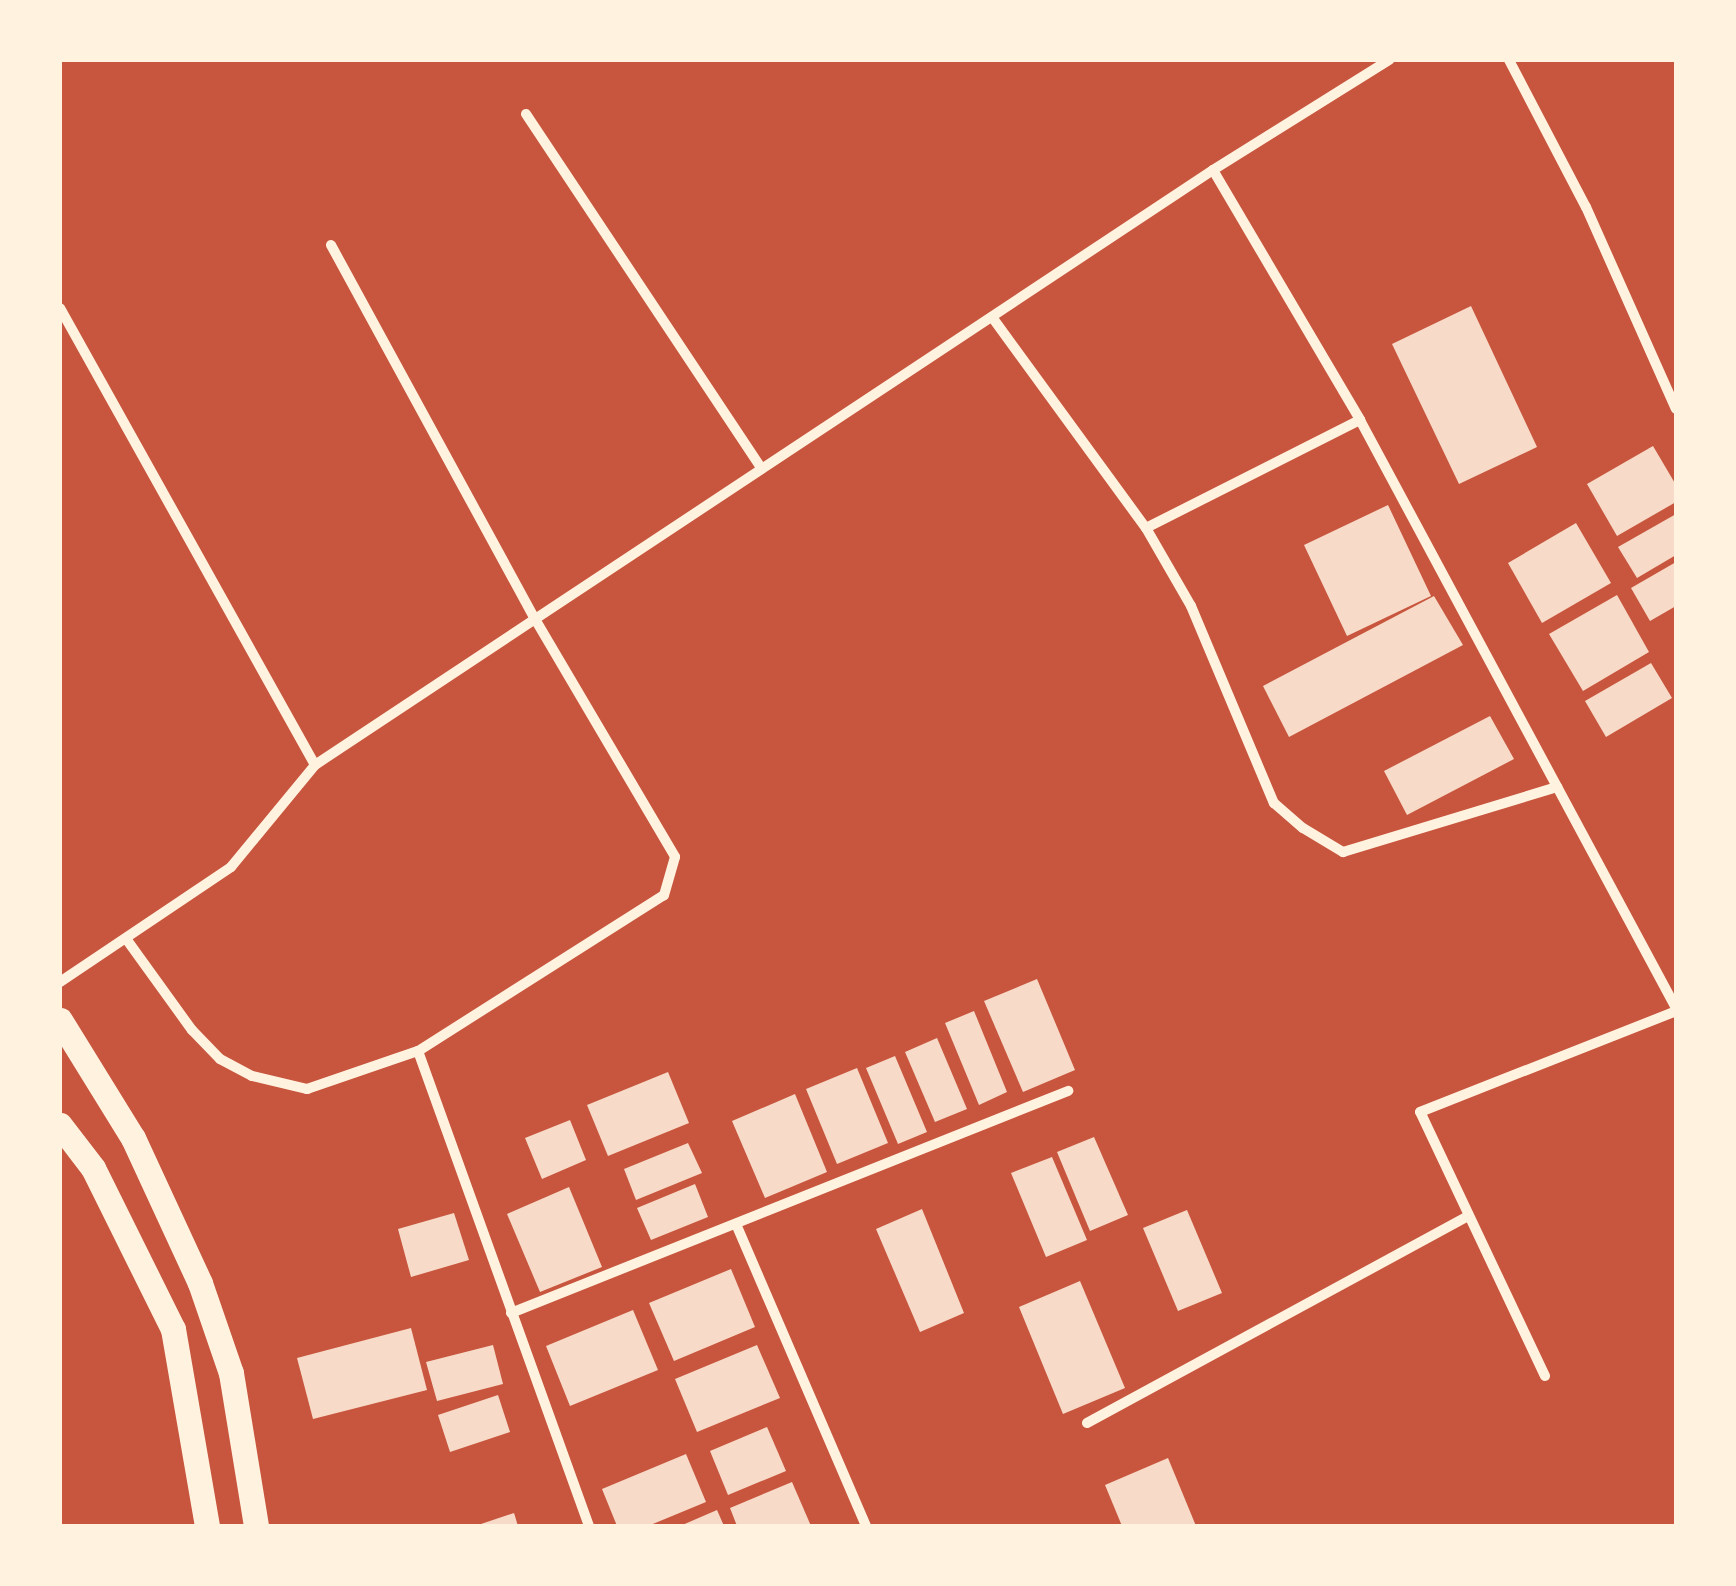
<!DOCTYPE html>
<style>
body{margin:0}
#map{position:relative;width:1736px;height:1586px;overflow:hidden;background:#c8553d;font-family:"PT Sans Narrow",sans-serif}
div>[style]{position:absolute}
.building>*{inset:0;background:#f7dbc8}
.minor>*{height:10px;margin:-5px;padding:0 5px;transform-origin:5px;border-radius:5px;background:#fff3e0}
.primary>*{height:25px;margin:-12.5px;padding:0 12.5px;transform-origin:12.5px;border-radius:12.5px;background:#fff3e0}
span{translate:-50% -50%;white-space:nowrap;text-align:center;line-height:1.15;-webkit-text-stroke:9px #fff3e0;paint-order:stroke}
.frame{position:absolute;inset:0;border:62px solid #fff3e0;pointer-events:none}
</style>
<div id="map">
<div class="building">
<div style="clip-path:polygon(1471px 306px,1537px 447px,1459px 484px,1392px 344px)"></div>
<div style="clip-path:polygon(1653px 446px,1676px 485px,1676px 502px,1617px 536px,1587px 484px)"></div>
<div style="clip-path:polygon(1388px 505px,1431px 596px,1347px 636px,1304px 545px)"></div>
<div style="clip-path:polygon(1676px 514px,1676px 555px,1637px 578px,1618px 547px)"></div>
<div style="clip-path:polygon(1576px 523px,1611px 583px,1542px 623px,1508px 563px)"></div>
<div style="clip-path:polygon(1676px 562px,1676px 606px,1650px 621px,1631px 588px)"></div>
<div style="clip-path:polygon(1617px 595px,1649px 652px,1583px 691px,1549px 634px)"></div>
<div style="clip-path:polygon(1434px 596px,1463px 645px,1289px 737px,1263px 686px)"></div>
<div style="clip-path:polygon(1651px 663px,1672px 698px,1606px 737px,1585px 701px)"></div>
<div style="clip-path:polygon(1490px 716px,1514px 759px,1407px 815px,1384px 771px)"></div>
<div style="clip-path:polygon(1037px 979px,1075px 1070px,1023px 1092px,984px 1001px)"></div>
<div style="clip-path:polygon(974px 1011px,1007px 1092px,979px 1105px,945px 1023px)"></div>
<div style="clip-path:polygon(937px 1038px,967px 1109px,935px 1122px,905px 1052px)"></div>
<div style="clip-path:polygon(895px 1056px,927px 1132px,898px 1144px,866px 1068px)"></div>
<div style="clip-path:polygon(857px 1068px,888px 1143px,837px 1164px,806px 1089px)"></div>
<div style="clip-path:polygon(668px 1072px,689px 1123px,608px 1156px,587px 1105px)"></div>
<div style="clip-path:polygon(795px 1094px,827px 1172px,765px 1198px,732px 1121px)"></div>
<div style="clip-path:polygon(570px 1120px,586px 1160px,542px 1179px,525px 1138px)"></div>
<div style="clip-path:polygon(1094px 1137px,1128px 1215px,1090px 1231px,1057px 1152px)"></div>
<div style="clip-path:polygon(688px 1143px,702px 1173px,636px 1200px,624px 1169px)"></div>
<div style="clip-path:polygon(1052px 1157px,1087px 1240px,1046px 1257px,1011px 1173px)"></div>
<div style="clip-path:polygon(695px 1184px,708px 1217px,651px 1240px,637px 1208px)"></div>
<div style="clip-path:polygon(569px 1187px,602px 1267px,540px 1292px,507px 1214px)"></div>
<div style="clip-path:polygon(922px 1209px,964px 1313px,920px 1332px,876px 1229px)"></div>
<div style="clip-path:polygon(1187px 1210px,1222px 1293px,1178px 1311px,1143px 1228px)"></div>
<div style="clip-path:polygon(454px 1213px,469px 1260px,411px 1277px,398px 1229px)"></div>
<div style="clip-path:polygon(731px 1269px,755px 1327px,674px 1361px,649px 1303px)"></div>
<div style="clip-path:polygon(1080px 1281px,1125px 1388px,1063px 1414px,1019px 1307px)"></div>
<div style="clip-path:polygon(633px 1310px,658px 1370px,570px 1406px,546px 1346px)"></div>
<div style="clip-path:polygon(411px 1328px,427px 1390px,313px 1419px,297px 1358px)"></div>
<div style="clip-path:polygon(493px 1345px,503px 1384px,437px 1401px,426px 1362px)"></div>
<div style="clip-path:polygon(757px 1345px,780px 1398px,697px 1432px,675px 1379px)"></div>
<div style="clip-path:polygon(498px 1395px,510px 1432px,450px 1452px,438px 1415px)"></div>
<div style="clip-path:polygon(767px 1427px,786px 1471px,728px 1495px,710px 1451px)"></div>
<div style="clip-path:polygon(686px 1454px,706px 1502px,648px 1526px,617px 1526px,602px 1489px)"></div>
<div style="clip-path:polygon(1168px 1458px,1196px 1526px,1122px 1526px,1105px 1485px)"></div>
<div style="clip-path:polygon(792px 1482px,811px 1526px,737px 1526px,730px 1508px)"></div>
<div style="clip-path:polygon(717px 1510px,724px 1526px,680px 1526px)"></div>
<div style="clip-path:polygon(514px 1513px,518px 1526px,478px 1526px,478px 1525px)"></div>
</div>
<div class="minor">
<div style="left:1509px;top:60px;width:166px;rotate:62.4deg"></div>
<div style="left:1586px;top:207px;width:221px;rotate:66deg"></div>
<div style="left:526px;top:114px;width:426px;rotate:56.4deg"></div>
<div style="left:1213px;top:170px;width:208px;rotate:-32deg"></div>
<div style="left:331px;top:245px;width:426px;rotate:61.4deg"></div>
<div style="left:535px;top:619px;width:276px;rotate:59.5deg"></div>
<div style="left:675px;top:857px;width:40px;rotate:106deg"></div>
<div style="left:664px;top:895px;width:291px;rotate:147.6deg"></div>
<div style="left:60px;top:308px;width:523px;rotate:60.84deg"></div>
<div style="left:992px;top:317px;width:261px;rotate:53.9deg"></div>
<div style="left:1146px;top:528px;width:90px;rotate:60deg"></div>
<div style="left:1191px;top:606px;width:214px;rotate:67.2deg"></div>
<div style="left:1274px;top:803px;width:38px;rotate:41deg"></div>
<div style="left:1303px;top:828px;width:47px;rotate:31deg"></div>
<div style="left:1343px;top:852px;width:224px;rotate:-16.9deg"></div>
<div style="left:1146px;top:528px;width:240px;rotate:-26.8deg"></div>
<div style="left:127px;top:940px;width:111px;rotate:54.2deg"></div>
<div style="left:192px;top:1030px;width:40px;rotate:46deg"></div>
<div style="left:220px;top:1059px;width:36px;rotate:28deg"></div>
<div style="left:252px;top:1076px;width:57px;rotate:13.3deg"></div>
<div style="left:307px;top:1089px;width:117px;rotate:-18.9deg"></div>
<div style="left:418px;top:1051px;width:505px;rotate:70.2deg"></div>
<div style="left:60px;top:982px;width:206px;rotate:-33.9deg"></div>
<div style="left:231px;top:867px;width:132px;rotate:-50.5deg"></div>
<div style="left:315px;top:765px;width:1077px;rotate:-33.53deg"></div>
<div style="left:1213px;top:170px;width:290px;rotate:59.5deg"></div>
<div style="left:1360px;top:420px;width:668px;rotate:61.75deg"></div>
<div style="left:736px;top:1224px;width:329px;rotate:66.7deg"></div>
<div style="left:511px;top:1313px;width:600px;rotate:-21.73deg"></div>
<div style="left:1545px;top:1376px;width:292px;rotate:-115.3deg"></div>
<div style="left:1420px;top:1112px;width:275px;rotate:-21.5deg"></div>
<div style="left:1087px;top:1423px;width:434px;rotate:-28.5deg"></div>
</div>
<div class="primary">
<div style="left:60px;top:1020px;width:139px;rotate:58.3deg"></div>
<div style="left:133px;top:1138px;width:160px;rotate:65.2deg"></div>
<div style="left:200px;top:1283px;width:95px;rotate:71deg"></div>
<div style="left:231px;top:1373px;width:155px;rotate:80.7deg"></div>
<div style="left:60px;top:1125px;width:54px;rotate:52.5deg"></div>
<div style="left:93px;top:1168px;width:180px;rotate:63.6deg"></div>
<div style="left:173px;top:1329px;width:200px;rotate:80.2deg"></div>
</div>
<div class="frame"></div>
</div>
